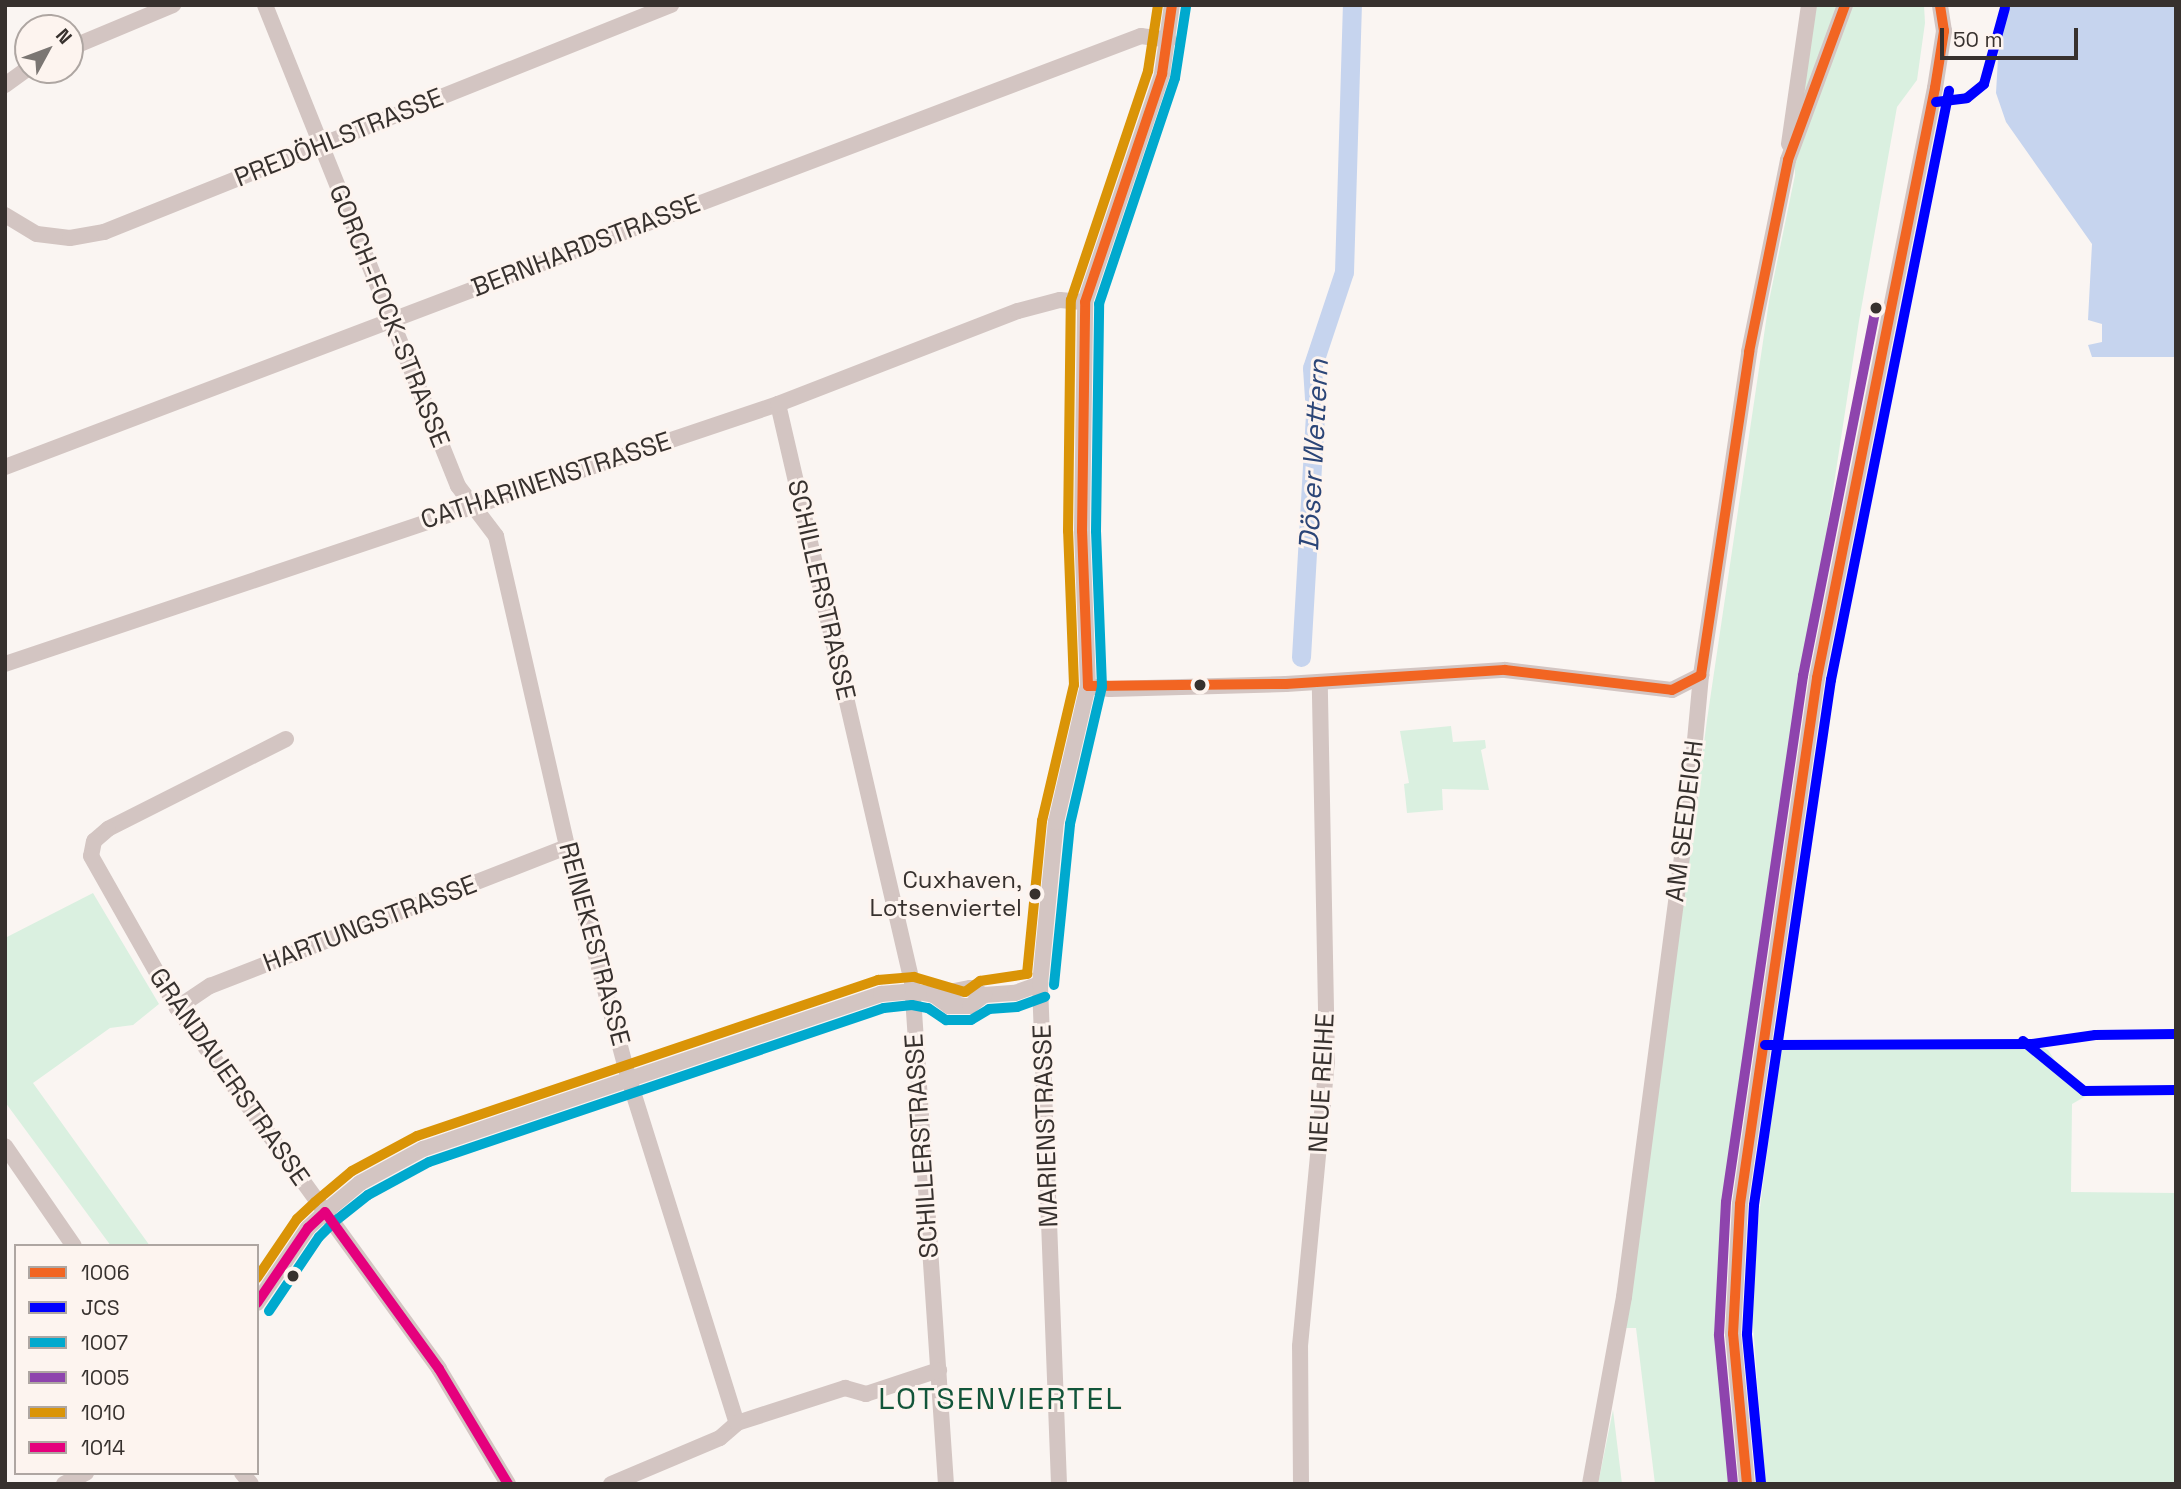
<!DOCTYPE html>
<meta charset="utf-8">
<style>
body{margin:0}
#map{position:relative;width:2181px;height:1489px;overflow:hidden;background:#faf5f2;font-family:"Space Grotesk",sans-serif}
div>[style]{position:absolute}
.green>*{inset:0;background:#daf0e0}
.water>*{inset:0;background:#c6d4ee}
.canal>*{height:19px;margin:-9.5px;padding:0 9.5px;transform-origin:9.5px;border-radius:9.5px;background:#c6d4ee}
.minor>*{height:16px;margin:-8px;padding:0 8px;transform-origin:8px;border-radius:8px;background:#d3c5c2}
.bus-1>*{height:10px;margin:-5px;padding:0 5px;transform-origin:5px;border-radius:5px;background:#f26522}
.bus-2>*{height:10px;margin:-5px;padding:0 5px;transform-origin:5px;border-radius:5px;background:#00f}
.bus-3>*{height:10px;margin:-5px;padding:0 5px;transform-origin:5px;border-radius:5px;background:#00a9ce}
.bus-4>*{height:10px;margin:-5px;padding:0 5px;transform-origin:5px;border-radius:5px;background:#8e44ad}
.bus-5>*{height:10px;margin:-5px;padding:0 5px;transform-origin:5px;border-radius:5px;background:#da9407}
.bus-6>*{height:10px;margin:-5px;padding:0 5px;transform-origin:5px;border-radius:5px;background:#e5007d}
.dots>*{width:19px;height:19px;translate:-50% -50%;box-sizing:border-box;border:4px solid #fdf4ef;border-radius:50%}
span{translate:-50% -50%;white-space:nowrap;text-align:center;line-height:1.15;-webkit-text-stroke:6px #fdf4ef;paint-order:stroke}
.bus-label{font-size:24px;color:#37312e}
.right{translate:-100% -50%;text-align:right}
.street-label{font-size:26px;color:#37312e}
.water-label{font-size:28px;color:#2b4577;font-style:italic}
.quarter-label{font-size:30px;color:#12553a;letter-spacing:2px}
.frame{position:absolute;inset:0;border:7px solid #37312e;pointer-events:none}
.legend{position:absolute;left:14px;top:1244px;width:245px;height:231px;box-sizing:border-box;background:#fdf4ef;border:2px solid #aea6a2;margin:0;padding:9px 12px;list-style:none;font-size:21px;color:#37312e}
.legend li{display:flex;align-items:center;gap:14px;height:35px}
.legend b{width:35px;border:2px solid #aea6a2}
.north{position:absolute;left:14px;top:14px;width:70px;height:70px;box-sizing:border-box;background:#fdf4ef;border:2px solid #aea6a2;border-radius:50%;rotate:49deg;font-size:19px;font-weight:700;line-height:28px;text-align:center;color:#37312e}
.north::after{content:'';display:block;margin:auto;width:24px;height:32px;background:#7b7673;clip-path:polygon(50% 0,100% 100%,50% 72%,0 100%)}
.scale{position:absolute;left:1940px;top:28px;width:138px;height:32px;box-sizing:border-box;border:4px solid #37312e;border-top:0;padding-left:9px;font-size:21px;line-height:24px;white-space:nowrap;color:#37312e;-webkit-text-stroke:5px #fdf4ef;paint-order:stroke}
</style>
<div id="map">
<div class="green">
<div style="clip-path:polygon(1815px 5px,1924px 5px,1925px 23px,1917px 80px,1897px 107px,1859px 321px,1725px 1193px,1718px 1333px,1732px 1484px,1655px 1484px,1636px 1328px,1626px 1328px,1707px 720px,1769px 301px,1795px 175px,1794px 110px)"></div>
<div style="clip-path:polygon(1451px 726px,1453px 742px,1485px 740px,1486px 748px,1481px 750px,1489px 790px,1442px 789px,1443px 810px,1407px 813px,1404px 784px,1409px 783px,1400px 731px)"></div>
<div style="clip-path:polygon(93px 893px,159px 1004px,133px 1025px,110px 1028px,33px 1083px,150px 1246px,111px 1246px,5px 1102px,5px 938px)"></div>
<div style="clip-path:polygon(2026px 1041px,2048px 1050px,2069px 1083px,2093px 1092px,2072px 1104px,2071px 1192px,2176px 1193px,2176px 1484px,1765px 1484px,1750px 1285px,1780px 1052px,1785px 1044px,1796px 1042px)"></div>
<div style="clip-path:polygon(1613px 1410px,1622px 1484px,1598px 1484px)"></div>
</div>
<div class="water">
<div style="clip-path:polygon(2001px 5px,2176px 5px,2176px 357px,2092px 357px,2088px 345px,2102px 342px,2102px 324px,2088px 320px,2092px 244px,2006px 122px,1996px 93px)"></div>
</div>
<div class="canal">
<div style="left:1301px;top:657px;width:244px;rotate:-86.7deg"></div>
<div style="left:1315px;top:413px;width:45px;rotate:-93.8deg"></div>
<div style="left:1312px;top:368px;width:101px;rotate:-71.6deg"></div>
<div style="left:1344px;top:272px;width:267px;rotate:-88.3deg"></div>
</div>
<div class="minor">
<div style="left:265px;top:5px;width:518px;rotate:68.14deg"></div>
<div style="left:458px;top:486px;width:63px;rotate:52.8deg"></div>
<div style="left:496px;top:536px;width:319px;rotate:77.1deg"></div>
<div style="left:567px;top:847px;width:237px;rotate:75.1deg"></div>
<div style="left:628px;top:1076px;width:364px;rotate:72.6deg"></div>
<div style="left:70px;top:48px;width:112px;rotate:-22.7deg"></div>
<div style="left:5px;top:85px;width:29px;rotate:-36deg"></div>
<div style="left:1789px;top:144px;width:140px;rotate:-81.8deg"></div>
<div style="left:5px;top:215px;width:37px;rotate:31deg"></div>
<div style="left:37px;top:234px;width:33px;rotate:7deg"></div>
<div style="left:70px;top:238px;width:35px;rotate:-10deg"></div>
<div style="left:104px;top:232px;width:611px;rotate:-21.82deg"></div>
<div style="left:778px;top:404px;width:593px;rotate:76.95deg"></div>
<div style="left:912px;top:982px;width:503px;rotate:86.13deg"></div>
<div style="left:5px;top:467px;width:1215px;rotate:-20.78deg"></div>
<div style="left:1141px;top:36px;width:28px;rotate:8deg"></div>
<div style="left:5px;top:664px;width:816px;rotate:-18.59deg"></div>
<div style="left:778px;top:404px;width:257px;rotate:-21.2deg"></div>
<div style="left:1018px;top:311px;width:43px;rotate:-14.7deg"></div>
<div style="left:1060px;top:300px;width:25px;rotate:5deg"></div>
<div style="left:1088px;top:686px;width:22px;rotate:8deg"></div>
<div style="left:1110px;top:689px;width:176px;rotate:-1.6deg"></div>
<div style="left:1286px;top:684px;width:219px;rotate:-3.7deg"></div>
<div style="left:1505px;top:670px;width:168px;rotate:6.8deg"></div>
<div style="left:1672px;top:690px;width:33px;rotate:-27deg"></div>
<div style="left:286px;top:739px;width:199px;rotate:153.2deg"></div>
<div style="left:108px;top:829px;width:18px;rotate:139deg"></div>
<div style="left:94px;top:841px;width:15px;rotate:101deg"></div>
<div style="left:91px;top:856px;width:175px;rotate:60.5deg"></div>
<div style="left:177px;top:1008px;width:446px;rotate:54deg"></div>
<div style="left:439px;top:1369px;width:134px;rotate:59deg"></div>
<div style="left:934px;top:995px;width:37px;rotate:-11deg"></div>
<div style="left:970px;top:988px;width:16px;rotate:27deg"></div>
<div style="left:984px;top:995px;width:31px;rotate:-4deg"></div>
<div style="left:1015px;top:993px;width:27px;rotate:-20deg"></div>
<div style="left:177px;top:1008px;width:40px;rotate:-34deg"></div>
<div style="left:210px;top:986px;width:383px;rotate:-21.3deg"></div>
<div style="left:5px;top:1146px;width:121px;rotate:55.4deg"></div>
<div style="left:257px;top:1303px;width:91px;rotate:-55.8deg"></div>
<div style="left:308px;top:1228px;width:23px;rotate:-43deg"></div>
<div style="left:325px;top:1212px;width:45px;rotate:-39.6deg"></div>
<div style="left:360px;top:1183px;width:72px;rotate:-28.4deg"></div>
<div style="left:423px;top:1149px;width:484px;rotate:-18.7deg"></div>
<div style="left:881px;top:994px;width:32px;rotate:-5deg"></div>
<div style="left:913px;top:991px;width:21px;rotate:11deg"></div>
<div style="left:934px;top:995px;width:19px;rotate:36deg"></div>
<div style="left:949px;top:1006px;width:21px"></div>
<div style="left:970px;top:1006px;width:18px;rotate:-38deg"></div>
<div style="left:242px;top:1473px;width:14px;rotate:51deg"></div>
<div style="left:64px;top:1484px;width:25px;rotate:-27deg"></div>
<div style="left:611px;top:1484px;width:118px;rotate:-22.9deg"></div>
<div style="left:720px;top:1438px;width:23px;rotate:-41deg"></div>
<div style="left:737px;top:1423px;width:114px;rotate:-18deg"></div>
<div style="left:845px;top:1388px;width:22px;rotate:16deg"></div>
<div style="left:866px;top:1394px;width:77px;rotate:-18.2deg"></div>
<div style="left:1059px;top:1484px;width:500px;rotate:-92.18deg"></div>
<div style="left:1040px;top:984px;width:163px;rotate:-84.4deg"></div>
<div style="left:1056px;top:822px;width:140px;rotate:-76.8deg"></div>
<div style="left:1088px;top:686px;width:155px;rotate:-92.2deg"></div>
<div style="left:1082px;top:531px;width:229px;rotate:-89.2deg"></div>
<div style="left:1085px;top:302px;width:241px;rotate:-71.3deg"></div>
<div style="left:1162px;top:74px;width:70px;rotate:-81.8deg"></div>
<div style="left:1301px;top:1484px;width:138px;rotate:-90.4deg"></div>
<div style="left:1300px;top:1346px;width:286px;rotate:-84.6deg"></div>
<div style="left:1327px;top:1061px;width:379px;rotate:-91.1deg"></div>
<div style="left:1590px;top:1484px;width:190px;rotate:-79.7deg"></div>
<div style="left:1624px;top:1297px;width:496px;rotate:-82.5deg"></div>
<div style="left:1689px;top:805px;width:131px;rotate:-84.7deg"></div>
<div style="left:1701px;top:675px;width:327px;rotate:-81.5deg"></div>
<div style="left:1749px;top:352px;width:196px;rotate:-78.5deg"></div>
<div style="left:1788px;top:160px;width:165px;rotate:-69.8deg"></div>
<div style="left:1747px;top:1484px;width:151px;rotate:-95.3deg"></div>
<div style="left:1733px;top:1334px;width:130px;rotate:-86.9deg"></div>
<div style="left:1740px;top:1204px;width:532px;rotate:-81.67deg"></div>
<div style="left:1817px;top:678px;width:602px;rotate:-78.69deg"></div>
<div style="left:1935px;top:88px;width:58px;rotate:-81deg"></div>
<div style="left:1944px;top:31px;width:26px;rotate:-99deg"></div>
</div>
<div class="bus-1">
<div style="left:1701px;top:675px;width:327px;rotate:-81.5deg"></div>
<div style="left:1749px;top:352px;width:196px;rotate:-78.5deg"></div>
<div style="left:1788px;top:160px;width:165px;rotate:-69.8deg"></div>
<div style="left:1088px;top:686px;width:155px;rotate:-92.2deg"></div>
<div style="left:1082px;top:531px;width:229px;rotate:-89.2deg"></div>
<div style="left:1085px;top:302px;width:241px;rotate:-71.3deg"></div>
<div style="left:1162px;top:74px;width:70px;rotate:-81.8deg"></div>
<div style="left:1088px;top:686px;width:198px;rotate:-0.6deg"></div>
<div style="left:1286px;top:684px;width:219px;rotate:-3.7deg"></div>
<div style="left:1505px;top:670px;width:168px;rotate:6.8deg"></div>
<div style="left:1672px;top:690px;width:33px;rotate:-27deg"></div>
<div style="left:1747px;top:1484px;width:151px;rotate:-95.3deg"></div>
<div style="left:1733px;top:1334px;width:130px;rotate:-86.9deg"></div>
<div style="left:1740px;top:1204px;width:532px;rotate:-81.67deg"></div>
<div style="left:1817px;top:678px;width:602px;rotate:-78.69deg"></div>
<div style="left:1935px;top:88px;width:58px;rotate:-81deg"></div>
<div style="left:1944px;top:31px;width:26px;rotate:-99deg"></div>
</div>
<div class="bus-2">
<div style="left:1936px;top:102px;width:31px;rotate:-7deg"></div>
<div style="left:1967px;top:98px;width:22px;rotate:-39deg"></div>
<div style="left:1984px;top:84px;width:79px;rotate:-74.6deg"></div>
<div style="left:2023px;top:1041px;width:79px;rotate:39.3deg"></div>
<div style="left:2084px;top:1091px;width:92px;rotate:-0.6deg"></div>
<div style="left:1765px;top:1045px;width:267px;rotate:-0.2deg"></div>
<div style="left:2032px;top:1044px;width:64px;rotate:-8.1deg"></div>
<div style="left:2095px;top:1035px;width:81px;rotate:-0.7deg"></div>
<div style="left:1761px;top:1483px;width:150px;rotate:-95.4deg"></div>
<div style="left:1747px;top:1334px;width:129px;rotate:-86.9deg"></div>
<div style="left:1754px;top:1205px;width:531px;rotate:-81.66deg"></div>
<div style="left:1831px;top:680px;width:601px;rotate:-78.67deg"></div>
</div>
<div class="bus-3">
<div style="left:1054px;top:985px;width:162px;rotate:-84.3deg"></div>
<div style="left:1070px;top:824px;width:141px;rotate:-76.9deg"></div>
<div style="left:1102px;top:687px;width:156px;rotate:-92.2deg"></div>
<div style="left:1096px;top:531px;width:227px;rotate:-89.2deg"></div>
<div style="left:1099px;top:304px;width:238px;rotate:-71.4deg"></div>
<div style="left:1175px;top:78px;width:72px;rotate:-81.2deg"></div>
<div style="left:269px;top:1311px;width:89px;rotate:-56deg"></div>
<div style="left:319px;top:1237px;width:21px;rotate:-45deg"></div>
<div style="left:334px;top:1222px;width:43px;rotate:-38.5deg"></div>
<div style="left:368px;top:1195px;width:69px;rotate:-28.4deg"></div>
<div style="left:429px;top:1162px;width:480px;rotate:-18.7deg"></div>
<div style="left:884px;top:1008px;width:28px;rotate:-6deg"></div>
<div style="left:912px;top:1005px;width:16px;rotate:11deg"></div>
<div style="left:928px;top:1008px;width:22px;rotate:34deg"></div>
<div style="left:946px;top:1020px;width:25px"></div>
<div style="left:971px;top:1020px;width:21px;rotate:-31deg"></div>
<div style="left:989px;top:1009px;width:28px;rotate:-4deg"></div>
<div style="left:1017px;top:1007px;width:30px;rotate:-20deg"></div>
</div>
<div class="bus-4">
<div style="left:1733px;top:1484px;width:150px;rotate:-95.4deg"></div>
<div style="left:1719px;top:1335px;width:133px;rotate:-87deg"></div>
<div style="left:1726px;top:1202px;width:532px;rotate:-81.67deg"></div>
<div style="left:1803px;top:676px;width:375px;rotate:-78.8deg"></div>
</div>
<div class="bus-5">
<div style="left:257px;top:1278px;width:71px;rotate:-55.9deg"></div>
<div style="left:297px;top:1219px;width:25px;rotate:-43deg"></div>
<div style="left:315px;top:1202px;width:48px;rotate:-40deg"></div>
<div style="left:352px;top:1171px;width:74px;rotate:-28.3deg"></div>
<div style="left:417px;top:1136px;width:487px;rotate:-18.7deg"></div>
<div style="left:878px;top:980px;width:36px;rotate:-5deg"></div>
<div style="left:914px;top:977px;width:53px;rotate:16.4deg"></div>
<div style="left:965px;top:992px;width:19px;rotate:-36deg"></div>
<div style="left:980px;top:981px;width:48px;rotate:-8.5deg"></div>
<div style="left:1027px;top:974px;width:154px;rotate:-84.4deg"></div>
<div style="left:1042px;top:821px;width:140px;rotate:-76.8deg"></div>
<div style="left:1074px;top:685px;width:154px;rotate:-92.2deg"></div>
<div style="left:1068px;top:531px;width:231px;rotate:-89.3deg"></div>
<div style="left:1071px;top:300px;width:242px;rotate:-71.4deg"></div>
<div style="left:1148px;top:71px;width:67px;rotate:-81.4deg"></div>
</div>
<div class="bus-6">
<div style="left:325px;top:1212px;width:194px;rotate:54deg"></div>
<div style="left:439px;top:1369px;width:134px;rotate:59deg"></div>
<div style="left:257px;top:1303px;width:91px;rotate:-55.8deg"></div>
<div style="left:308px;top:1228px;width:23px;rotate:-43deg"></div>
</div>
<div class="dots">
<div style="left:1876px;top:308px;background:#37312e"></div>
<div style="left:1200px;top:685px;background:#37312e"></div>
<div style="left:1035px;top:894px;background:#37312e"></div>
<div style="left:293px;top:1276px;background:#37312e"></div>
</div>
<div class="bus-label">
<span class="right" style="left:1022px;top:894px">Cuxhaven,<br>Lotsenviertel</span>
</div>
<div class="street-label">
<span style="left:339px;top:138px;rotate:-22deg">PREDÖHLSTRASSE</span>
<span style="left:586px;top:246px;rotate:-21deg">BERNHARDSTRASSE</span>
<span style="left:389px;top:316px;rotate:68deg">GORCH-FOCK-STRASSE</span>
<span style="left:546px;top:481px;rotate:-18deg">CATHARINENSTRASSE</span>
<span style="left:821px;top:590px;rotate:77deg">SCHILLERSTRASSE</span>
<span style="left:1685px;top:821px;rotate:-83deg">AM SEEDEICH</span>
<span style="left:370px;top:924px;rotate:-21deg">HARTUNGSTRASSE</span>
<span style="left:594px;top:944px;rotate:75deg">REINEKESTRASSE</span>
<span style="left:229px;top:1077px;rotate:55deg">GRANDAUERSTRASSE</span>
<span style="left:1322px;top:1083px;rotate:-87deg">NEUE REIHE</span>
<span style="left:1046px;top:1126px;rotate:-92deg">MARIENSTRASSE</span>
<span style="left:922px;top:1146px;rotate:-94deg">SCHILLERSTRASSE</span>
</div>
<div class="water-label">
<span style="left:1313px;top:455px;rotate:-87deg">Döser Wettern</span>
</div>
<div class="quarter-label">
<span style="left:1001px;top:1399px">LOTSENVIERTEL</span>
</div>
<div class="frame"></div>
<ul class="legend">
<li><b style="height:9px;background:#f26522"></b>1006</li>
<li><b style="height:9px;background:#00f"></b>JCS</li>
<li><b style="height:9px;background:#00a9ce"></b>1007</li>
<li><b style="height:9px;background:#8e44ad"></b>1005</li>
<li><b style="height:9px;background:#da9407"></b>1010</li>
<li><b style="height:9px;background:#e5007d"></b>1014</li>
</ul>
<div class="north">N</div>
<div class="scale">50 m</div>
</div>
